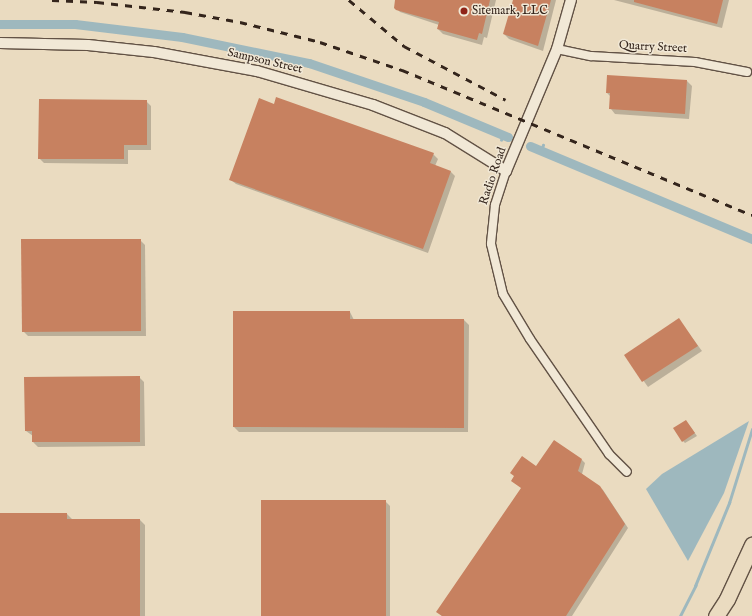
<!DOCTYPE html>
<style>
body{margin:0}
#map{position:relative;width:752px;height:616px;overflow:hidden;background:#eadbc0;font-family:"IM FELL English",serif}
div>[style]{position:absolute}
.water>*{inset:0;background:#9eb8be}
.shadow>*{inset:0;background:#0003}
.stream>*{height:2.5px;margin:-1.25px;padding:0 1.25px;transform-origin:1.25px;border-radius:1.25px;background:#9eb8be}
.canal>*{height:9px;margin:-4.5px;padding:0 4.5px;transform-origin:4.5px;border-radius:4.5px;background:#9eb8be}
.building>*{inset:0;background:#c78160}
.roads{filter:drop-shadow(1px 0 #625245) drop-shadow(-1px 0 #625245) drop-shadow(0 1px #625245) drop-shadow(0 -1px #625245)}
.minor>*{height:8px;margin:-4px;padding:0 4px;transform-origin:4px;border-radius:4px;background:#f1e8d6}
.tertiary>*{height:10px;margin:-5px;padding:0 5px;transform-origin:5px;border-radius:5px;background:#f1e8d6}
.motorway>*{height:15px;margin:-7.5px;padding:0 7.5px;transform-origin:7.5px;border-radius:7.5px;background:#eadbc0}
.rail>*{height:2.5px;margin-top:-1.25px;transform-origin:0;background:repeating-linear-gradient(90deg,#34251c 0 7px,transparent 0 14px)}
.dots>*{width:11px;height:11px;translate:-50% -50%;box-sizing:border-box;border:2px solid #f1e8d6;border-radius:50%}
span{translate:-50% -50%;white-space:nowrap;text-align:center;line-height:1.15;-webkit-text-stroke:3px #f1e8d6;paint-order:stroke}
.poi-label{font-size:12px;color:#34251c}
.left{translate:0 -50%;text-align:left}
.street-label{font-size:12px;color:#34251c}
</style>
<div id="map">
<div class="water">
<div style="clip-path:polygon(749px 421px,724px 493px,688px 561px,646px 489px,662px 474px)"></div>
</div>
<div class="shadow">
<div style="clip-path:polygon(397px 0,496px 0,487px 38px,484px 37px,482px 45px,443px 34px,438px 29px,439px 25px,400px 12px,395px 7px)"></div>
<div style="clip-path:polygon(515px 0,556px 0,543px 51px,509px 39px,504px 34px)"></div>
<div style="clip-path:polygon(614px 0,729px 0,722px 28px)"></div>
<div style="clip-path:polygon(687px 81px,692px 86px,689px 119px,615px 114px,611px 109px,611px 97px,607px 93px)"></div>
<div style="clip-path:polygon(146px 101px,151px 106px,151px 150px,128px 150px,128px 164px,44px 163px,39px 158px)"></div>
<div style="clip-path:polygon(433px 154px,438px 159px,435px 166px,451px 172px,455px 176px,428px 253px,236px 184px,231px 180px)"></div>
<div style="clip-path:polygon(140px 240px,145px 245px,146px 336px,28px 336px,23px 331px)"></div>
<div style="clip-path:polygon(350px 312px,354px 320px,464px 320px,469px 325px,468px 432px,239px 432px,234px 427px)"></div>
<div style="clip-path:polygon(679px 320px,702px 351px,648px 387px,625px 355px)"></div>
<div style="clip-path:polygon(139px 377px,144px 382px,145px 446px,38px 447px,33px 442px,33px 436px,26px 431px)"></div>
<div style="clip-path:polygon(686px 421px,697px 436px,685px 443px,683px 441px)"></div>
<div style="clip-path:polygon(582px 460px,585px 463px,582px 474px,603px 490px,628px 528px,572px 616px,442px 616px,438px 612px,536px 467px)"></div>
<div style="clip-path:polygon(385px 501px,390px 506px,390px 616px,262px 616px)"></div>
<div style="clip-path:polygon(67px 514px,72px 519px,140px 520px,145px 525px,145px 616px,1px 616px)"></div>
</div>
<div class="stream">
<div style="left:209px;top:45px;width:3px;rotate:-90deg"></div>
<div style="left:501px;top:140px;width:5px;rotate:-68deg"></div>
<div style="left:542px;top:148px;width:3px;rotate:-72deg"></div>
<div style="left:680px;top:616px;width:34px;rotate:-63deg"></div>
<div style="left:695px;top:586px;width:90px;rotate:-67.7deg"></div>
<div style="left:729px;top:503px;width:77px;rotate:-72.7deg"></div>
</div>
<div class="canal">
<div style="left:0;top:24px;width:75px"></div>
<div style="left:75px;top:24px;width:108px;rotate:6.9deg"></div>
<div style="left:182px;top:37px;width:130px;rotate:11.6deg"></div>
<div style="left:309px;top:63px;width:121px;rotate:18.7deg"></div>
<div style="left:424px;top:102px;width:91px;rotate:22.6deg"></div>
<div style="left:530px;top:146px;width:241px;rotate:22.7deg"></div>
</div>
<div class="building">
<div style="clip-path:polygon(395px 0,490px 0,482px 34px,479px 33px,477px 40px,437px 29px,439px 22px,396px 10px,394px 8px)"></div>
<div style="clip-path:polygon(513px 0,551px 0,538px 46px,503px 34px)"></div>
<div style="clip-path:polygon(634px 0,723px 0,717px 24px,634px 2px)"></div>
<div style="clip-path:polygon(607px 75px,687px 80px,685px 114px,609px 109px,610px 93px,606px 93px)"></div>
<div style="clip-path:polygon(276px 97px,434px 153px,430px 163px,451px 171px,423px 249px,229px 180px,259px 98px,274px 104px)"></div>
<div style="clip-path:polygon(39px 99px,147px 100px,147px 145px,124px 145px,124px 159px,38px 159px)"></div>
<div style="clip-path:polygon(21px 239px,141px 239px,141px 331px,22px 332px)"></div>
<div style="clip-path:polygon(233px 311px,350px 311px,350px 319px,464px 319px,464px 428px,233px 427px)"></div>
<div style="clip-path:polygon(679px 318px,698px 346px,642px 382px,624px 355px)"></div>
<div style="clip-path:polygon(140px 376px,140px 442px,32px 442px,32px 431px,25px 431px,24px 377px)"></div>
<div style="clip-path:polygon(686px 420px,695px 433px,682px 442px,673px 428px)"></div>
<div style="clip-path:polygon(554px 440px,582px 459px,578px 471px,600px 486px,625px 524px,566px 616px,442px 616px,436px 612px,521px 488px,511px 481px,514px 476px,510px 473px,522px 456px,536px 466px)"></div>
<div style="clip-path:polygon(261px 500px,386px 500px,386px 616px,261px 616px)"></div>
<div style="clip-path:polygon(0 513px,67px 513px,67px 519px,140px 519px,140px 616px,0 616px)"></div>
</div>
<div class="roads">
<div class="minor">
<div style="left:557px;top:49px;width:35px;rotate:12deg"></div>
<div style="left:591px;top:56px;width:104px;rotate:3.3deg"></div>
<div style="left:695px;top:62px;width:53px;rotate:10.9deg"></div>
<div style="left:506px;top:171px;width:36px;rotate:108deg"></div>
<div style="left:495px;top:205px;width:39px;rotate:96deg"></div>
<div style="left:491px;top:244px;width:51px;rotate:76.5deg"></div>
<div style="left:503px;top:294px;width:52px;rotate:59deg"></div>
<div style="left:530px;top:339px;width:140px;rotate:55.5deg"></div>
<div style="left:609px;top:454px;width:25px;rotate:45deg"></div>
</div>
<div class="tertiary">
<div style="left:0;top:43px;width:88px;rotate:1.3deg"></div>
<div style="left:88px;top:45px;width:66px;rotate:6.1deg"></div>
<div style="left:154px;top:52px;width:105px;rotate:10.5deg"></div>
<div style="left:257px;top:71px;width:121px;rotate:16.3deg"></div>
<div style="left:373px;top:105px;width:77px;rotate:21.3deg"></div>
<div style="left:445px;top:133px;width:72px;rotate:31.9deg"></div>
<div style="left:506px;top:171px;width:132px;rotate:-67.3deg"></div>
<div style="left:557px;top:49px;width:51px;rotate:-74.1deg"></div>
</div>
<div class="motorway">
<div style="left:716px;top:616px;width:20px;rotate:-57deg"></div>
<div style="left:727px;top:599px;width:60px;rotate:-65.2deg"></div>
</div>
</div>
<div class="rail">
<div style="left:52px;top:0;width:45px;rotate:2.5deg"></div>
<div style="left:97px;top:2px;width:89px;rotate:6.5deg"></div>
<div style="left:185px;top:12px;width:56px;rotate:10.3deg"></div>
<div style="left:240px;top:22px;width:82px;rotate:14deg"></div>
<div style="left:320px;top:42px;width:87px;rotate:18.9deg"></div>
<div style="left:402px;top:70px;width:379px;rotate:22.5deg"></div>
<div style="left:349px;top:0;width:72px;rotate:39.9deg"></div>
<div style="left:404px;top:46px;width:115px;rotate:27.9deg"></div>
</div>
<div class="dots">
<div style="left:464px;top:11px;background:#8f2418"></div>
</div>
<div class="poi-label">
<span class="left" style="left:472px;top:11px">Sitemark, LLC</span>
</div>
<div class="street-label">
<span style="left:653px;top:47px;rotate:3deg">Quarry Street</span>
<span style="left:265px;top:61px;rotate:13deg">Sampson Street</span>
<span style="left:493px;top:176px;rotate:-71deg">Radio Road</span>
</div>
</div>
